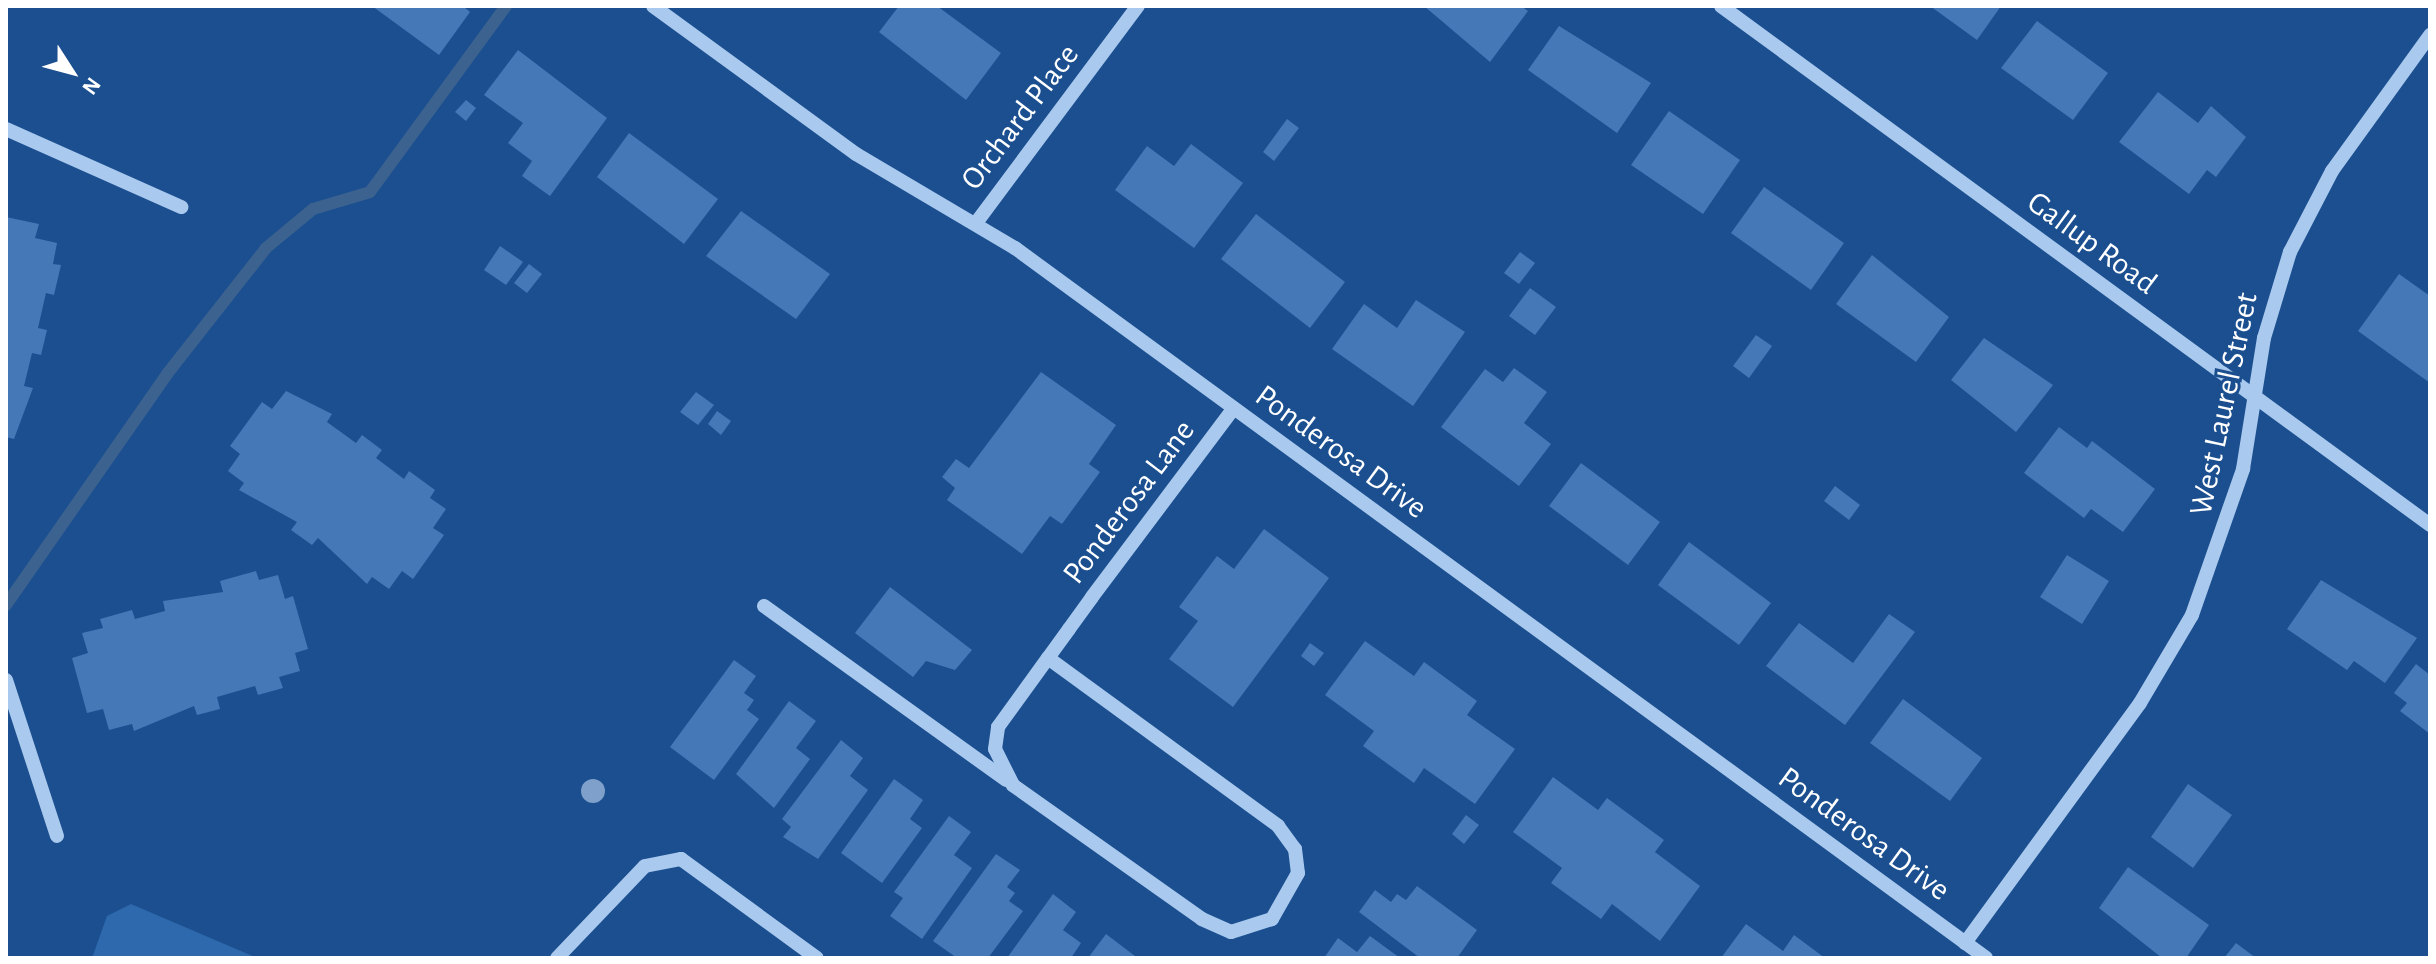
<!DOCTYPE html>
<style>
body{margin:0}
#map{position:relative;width:2436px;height:964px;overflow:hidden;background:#1b4f8f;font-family:"Alegreya Sans",sans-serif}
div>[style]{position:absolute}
.green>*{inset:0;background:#2e69ad}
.stream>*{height:12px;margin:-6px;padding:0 6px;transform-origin:6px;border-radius:6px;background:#3c6290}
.building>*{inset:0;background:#4478b7}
.minor>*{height:14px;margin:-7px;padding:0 7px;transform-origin:7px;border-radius:7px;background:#a9c9ee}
.trees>*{width:24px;height:24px;margin:-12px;border-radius:50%;background:#7ea0ca}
span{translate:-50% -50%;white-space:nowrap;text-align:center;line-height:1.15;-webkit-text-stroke:6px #1b4f8f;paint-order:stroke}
.street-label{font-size:32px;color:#fff}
.frame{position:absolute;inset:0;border:8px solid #fff;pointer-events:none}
.north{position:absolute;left:32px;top:32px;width:80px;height:80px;-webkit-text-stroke:6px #1b4f8f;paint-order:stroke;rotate:126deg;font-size:22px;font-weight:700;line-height:32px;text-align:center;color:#fff}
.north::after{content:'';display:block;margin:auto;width:28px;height:36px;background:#fff;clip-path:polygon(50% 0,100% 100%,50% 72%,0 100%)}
</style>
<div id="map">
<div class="green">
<div style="clip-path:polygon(131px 904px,257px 958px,92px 958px,107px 916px)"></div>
</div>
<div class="stream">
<div style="left:6px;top:605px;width:282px;rotate:-55.1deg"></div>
<div style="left:167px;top:374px;width:160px;rotate:-51.8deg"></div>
<div style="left:266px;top:248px;width:61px;rotate:-39.7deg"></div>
<div style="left:313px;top:209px;width:59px;rotate:-16.6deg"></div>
<div style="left:370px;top:192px;width:230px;rotate:-53.8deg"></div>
</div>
<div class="building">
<div style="clip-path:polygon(372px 6px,463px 6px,470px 12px,439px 55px)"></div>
<div style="clip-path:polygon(899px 6px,937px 6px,1001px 53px,966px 100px,879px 32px)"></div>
<div style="clip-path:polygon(1424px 6px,1521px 6px,1528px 11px,1490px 62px)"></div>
<div style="clip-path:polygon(1930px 6px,2001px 6px,1977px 40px)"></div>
<div style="clip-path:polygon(2037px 21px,2108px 73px,2073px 120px,2001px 68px)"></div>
<div style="clip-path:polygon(1559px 26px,1651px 83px,1617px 133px,1528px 70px)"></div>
<div style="clip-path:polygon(518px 50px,607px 118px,550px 196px,522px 176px,532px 161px,508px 143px,523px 123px,484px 95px)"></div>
<div style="clip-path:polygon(2158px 92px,2198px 123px,2211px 106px,2246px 137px,2216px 177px,2207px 170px,2189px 194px,2119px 142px)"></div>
<div style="clip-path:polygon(466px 100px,476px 108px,466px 121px,455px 112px)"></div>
<div style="clip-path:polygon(1669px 111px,1740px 160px,1703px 214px,1631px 165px)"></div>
<div style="clip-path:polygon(1287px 119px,1299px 128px,1274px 161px,1263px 152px)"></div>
<div style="clip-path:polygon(629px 133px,718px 199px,684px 244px,597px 177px)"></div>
<div style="clip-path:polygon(1191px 144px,1243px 183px,1194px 248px,1115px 190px,1147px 146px,1174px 166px)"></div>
<div style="clip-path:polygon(1764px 187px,1844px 243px,1811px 290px,1731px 233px)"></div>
<div style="clip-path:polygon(741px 211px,830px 274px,796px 319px,706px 256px)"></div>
<div style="clip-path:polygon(1256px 214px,1345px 282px,1310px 328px,1221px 259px)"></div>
<div style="clip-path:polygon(6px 217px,39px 224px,35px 238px,57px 243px,53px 264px,61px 265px,54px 295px,46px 293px,38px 328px,47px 330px,41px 355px,32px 353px,24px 386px,33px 388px,14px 439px,6px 437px)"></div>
<div style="clip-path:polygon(500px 246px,523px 262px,506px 285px,484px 270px)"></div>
<div style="clip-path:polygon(1520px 252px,1535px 263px,1519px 284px,1504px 273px)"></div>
<div style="clip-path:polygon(1872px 255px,1949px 317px,1916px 362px,1836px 304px)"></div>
<div style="clip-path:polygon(529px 264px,542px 274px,527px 293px,514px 283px)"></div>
<div style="clip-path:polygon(2399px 274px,2430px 296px,2430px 383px,2358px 331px)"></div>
<div style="clip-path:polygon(1530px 288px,1556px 307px,1535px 335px,1509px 316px)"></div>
<div style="clip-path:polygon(1416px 300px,1465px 332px,1413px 406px,1332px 349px,1364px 304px,1397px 328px)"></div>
<div style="clip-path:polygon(1756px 335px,1772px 346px,1749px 378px,1733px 366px)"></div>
<div style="clip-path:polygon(1984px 338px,2053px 385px,2016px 432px,1951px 380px)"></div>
<div style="clip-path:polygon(1514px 368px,1547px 392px,1524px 423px,1551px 444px,1519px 486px,1441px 427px,1485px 369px,1503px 382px)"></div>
<div style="clip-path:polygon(1041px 372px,1116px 425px,1089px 464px,1100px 472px,1062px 524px,1050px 516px,1022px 554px,947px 500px,955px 488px,942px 477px,956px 459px,969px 468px)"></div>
<div style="clip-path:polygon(286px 391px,332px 414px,327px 422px,356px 443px,362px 435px,382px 450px,376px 458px,404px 479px,409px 471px,435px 490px,430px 498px,446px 509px,433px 528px,444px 535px,413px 579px,402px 571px,389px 589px,372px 577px,367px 584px,318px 538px,312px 545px,291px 530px,297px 522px,239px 490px,244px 483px,228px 471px,240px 454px,230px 446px,262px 402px,272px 409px)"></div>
<div style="clip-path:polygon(696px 392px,714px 405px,698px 425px,680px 412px)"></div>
<div style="clip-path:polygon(717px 411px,731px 421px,721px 435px,708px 424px)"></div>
<div style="clip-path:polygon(2059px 427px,2087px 448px,2092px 441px,2155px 489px,2123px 532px,2091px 509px,2084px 518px,2024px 473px)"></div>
<div style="clip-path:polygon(1581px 463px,1660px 522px,1628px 565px,1549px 506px)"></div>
<div style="clip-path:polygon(1835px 486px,1860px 505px,1849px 520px,1824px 501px)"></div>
<div style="clip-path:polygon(1264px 529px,1329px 578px,1233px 707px,1169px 659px,1198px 621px,1179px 607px,1217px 556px,1234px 569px)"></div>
<div style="clip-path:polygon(1689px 542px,1771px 603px,1739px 645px,1658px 585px)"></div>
<div style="clip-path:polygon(2067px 555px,2109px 581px,2082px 624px,2040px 597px)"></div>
<div style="clip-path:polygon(256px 571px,259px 580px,278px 575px,285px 599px,293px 596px,308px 649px,295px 653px,300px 671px,279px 677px,283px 688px,258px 695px,255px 686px,217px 697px,220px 709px,197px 715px,194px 706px,134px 731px,132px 724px,109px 730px,103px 709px,87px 713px,72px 658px,88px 653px,82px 633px,103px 628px,100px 619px,132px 610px,135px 619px,165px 611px,163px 601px,223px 592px,220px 581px)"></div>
<div style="clip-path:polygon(2321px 580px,2417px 638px,2385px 683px,2354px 661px,2347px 670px,2287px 629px)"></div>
<div style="clip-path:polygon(890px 587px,972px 650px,955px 670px,926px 661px,913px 677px,855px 633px)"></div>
<div style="clip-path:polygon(1889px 614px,1915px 632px,1845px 725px,1766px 666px,1799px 623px,1853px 663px)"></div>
<div style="clip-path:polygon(1365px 641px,1414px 676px,1424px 662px,1477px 701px,1467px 715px,1515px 749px,1475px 804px,1424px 768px,1414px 783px,1363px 746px,1374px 731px,1325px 695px)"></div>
<div style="clip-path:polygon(1310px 643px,1324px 653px,1314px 666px,1301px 656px)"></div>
<div style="clip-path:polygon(734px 660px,756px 676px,744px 693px,754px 700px,747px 710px,759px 719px,714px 780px,670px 747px)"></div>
<div style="clip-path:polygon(2416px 664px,2430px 675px,2430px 734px,2400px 711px,2407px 703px,2394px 693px)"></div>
<div style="clip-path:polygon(1903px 699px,1982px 758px,1950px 801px,1870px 743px)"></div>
<div style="clip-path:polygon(789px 701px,816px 721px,796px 748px,810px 759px,774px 808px,736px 774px)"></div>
<div style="clip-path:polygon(841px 740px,863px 758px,850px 776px,868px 790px,818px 859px,783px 837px,791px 827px,782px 819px)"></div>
<div style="clip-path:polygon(1553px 777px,1598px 810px,1607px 798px,1664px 840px,1655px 852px,1700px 886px,1660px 941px,1612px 904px,1601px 919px,1551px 883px,1562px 868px,1513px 832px)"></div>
<div style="clip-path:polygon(894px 779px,923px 800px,910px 819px,922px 828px,882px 883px,841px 853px)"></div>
<div style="clip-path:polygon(2188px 784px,2232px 815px,2193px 868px,2151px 837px)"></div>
<div style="clip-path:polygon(1466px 815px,1479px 825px,1464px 844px,1452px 834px)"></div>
<div style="clip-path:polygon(949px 816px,971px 832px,954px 855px,972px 868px,922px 939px,890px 916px,903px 898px,894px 892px)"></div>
<div style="clip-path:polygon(996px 854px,1020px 870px,1007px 887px,1015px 893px,1009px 901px,1023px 911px,988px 958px,957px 958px,933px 941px)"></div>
<div style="clip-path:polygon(2128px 867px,2209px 925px,2186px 958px,2162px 958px,2099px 908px)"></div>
<div style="clip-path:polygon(1417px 886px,1477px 930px,1457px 958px,1420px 958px,1359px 912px,1375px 890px,1391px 902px,1397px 894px,1406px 900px)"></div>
<div style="clip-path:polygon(1053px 894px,1076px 912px,1063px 930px,1081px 943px,1071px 958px,1007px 958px)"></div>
<div style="clip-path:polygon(1746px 924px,1783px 951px,1794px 935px,1825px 958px,1721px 958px)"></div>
<div style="clip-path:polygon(1106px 934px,1135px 956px,1134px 958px,1088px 958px)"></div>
<div style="clip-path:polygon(1370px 936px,1400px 958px,1324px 958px,1338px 938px,1357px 952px)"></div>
<div style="clip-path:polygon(2236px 943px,2256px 958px,2224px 958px)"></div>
</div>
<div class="minor">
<div style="left:653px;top:6px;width:251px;rotate:36.1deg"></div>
<div style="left:856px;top:154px;width:185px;rotate:30.6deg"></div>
<div style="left:1015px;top:248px;width:1203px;rotate:36.17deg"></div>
<div style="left:1721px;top:6px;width:879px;rotate:36.2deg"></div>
<div style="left:6px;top:129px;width:192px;rotate:24deg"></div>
<div style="left:976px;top:223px;width:271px;rotate:-53.3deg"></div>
<div style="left:764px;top:606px;width:298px;rotate:35.7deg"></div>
<div style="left:1048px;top:658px;width:285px;rotate:36.1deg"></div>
<div style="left:1278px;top:826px;width:29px;rotate:54deg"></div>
<div style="left:1295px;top:849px;width:24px;rotate:83deg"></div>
<div style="left:1298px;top:873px;width:53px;rotate:119.5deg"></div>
<div style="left:1272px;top:919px;width:43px;rotate:162.4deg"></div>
<div style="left:1231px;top:932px;width:32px;rotate:-156deg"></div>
<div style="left:1202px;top:919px;width:232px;rotate:-144.7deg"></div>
<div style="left:1013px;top:785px;width:40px;rotate:-116.6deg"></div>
<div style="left:995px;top:749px;width:22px;rotate:-82deg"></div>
<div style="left:998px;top:727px;width:85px;rotate:-54.1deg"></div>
<div style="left:1048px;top:658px;width:36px;rotate:-54deg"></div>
<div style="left:1069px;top:629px;width:39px;rotate:-54deg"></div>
<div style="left:1092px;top:597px;width:236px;rotate:-53.1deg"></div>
<div style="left:6px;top:680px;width:164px;rotate:71.9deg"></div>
<div style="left:1965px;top:943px;width:297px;rotate:-53.9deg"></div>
<div style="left:2140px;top:703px;width:102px;rotate:-59.4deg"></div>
<div style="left:2192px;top:615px;width:155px;rotate:-70.7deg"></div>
<div style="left:2243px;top:469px;width:133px;rotate:-80.9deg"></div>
<div style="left:2264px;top:338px;width:90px;rotate:-73.2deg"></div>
<div style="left:2290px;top:252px;width:91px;rotate:-62.6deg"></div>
<div style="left:2332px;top:171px;width:168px;rotate:-54.2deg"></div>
<div style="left:557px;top:958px;width:127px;rotate:-46.3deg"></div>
<div style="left:645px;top:866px;width:37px;rotate:-11deg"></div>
<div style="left:681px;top:859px;width:168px;rotate:36.1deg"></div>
</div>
<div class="trees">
<div style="left:593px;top:791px"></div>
</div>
<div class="street-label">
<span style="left:1020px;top:117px;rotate:-53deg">Orchard Place</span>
<span style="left:2092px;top:243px;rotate:36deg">Gallup Road</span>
<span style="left:2224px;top:404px;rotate:-78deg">West Laurel Street</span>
<span style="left:1341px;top:452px;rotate:36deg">Ponderosa Drive</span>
<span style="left:1129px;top:502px;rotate:-53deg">Ponderosa Lane</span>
<span style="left:1864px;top:834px;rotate:36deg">Ponderosa Drive</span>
</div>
<div class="frame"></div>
<div class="north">N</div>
</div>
